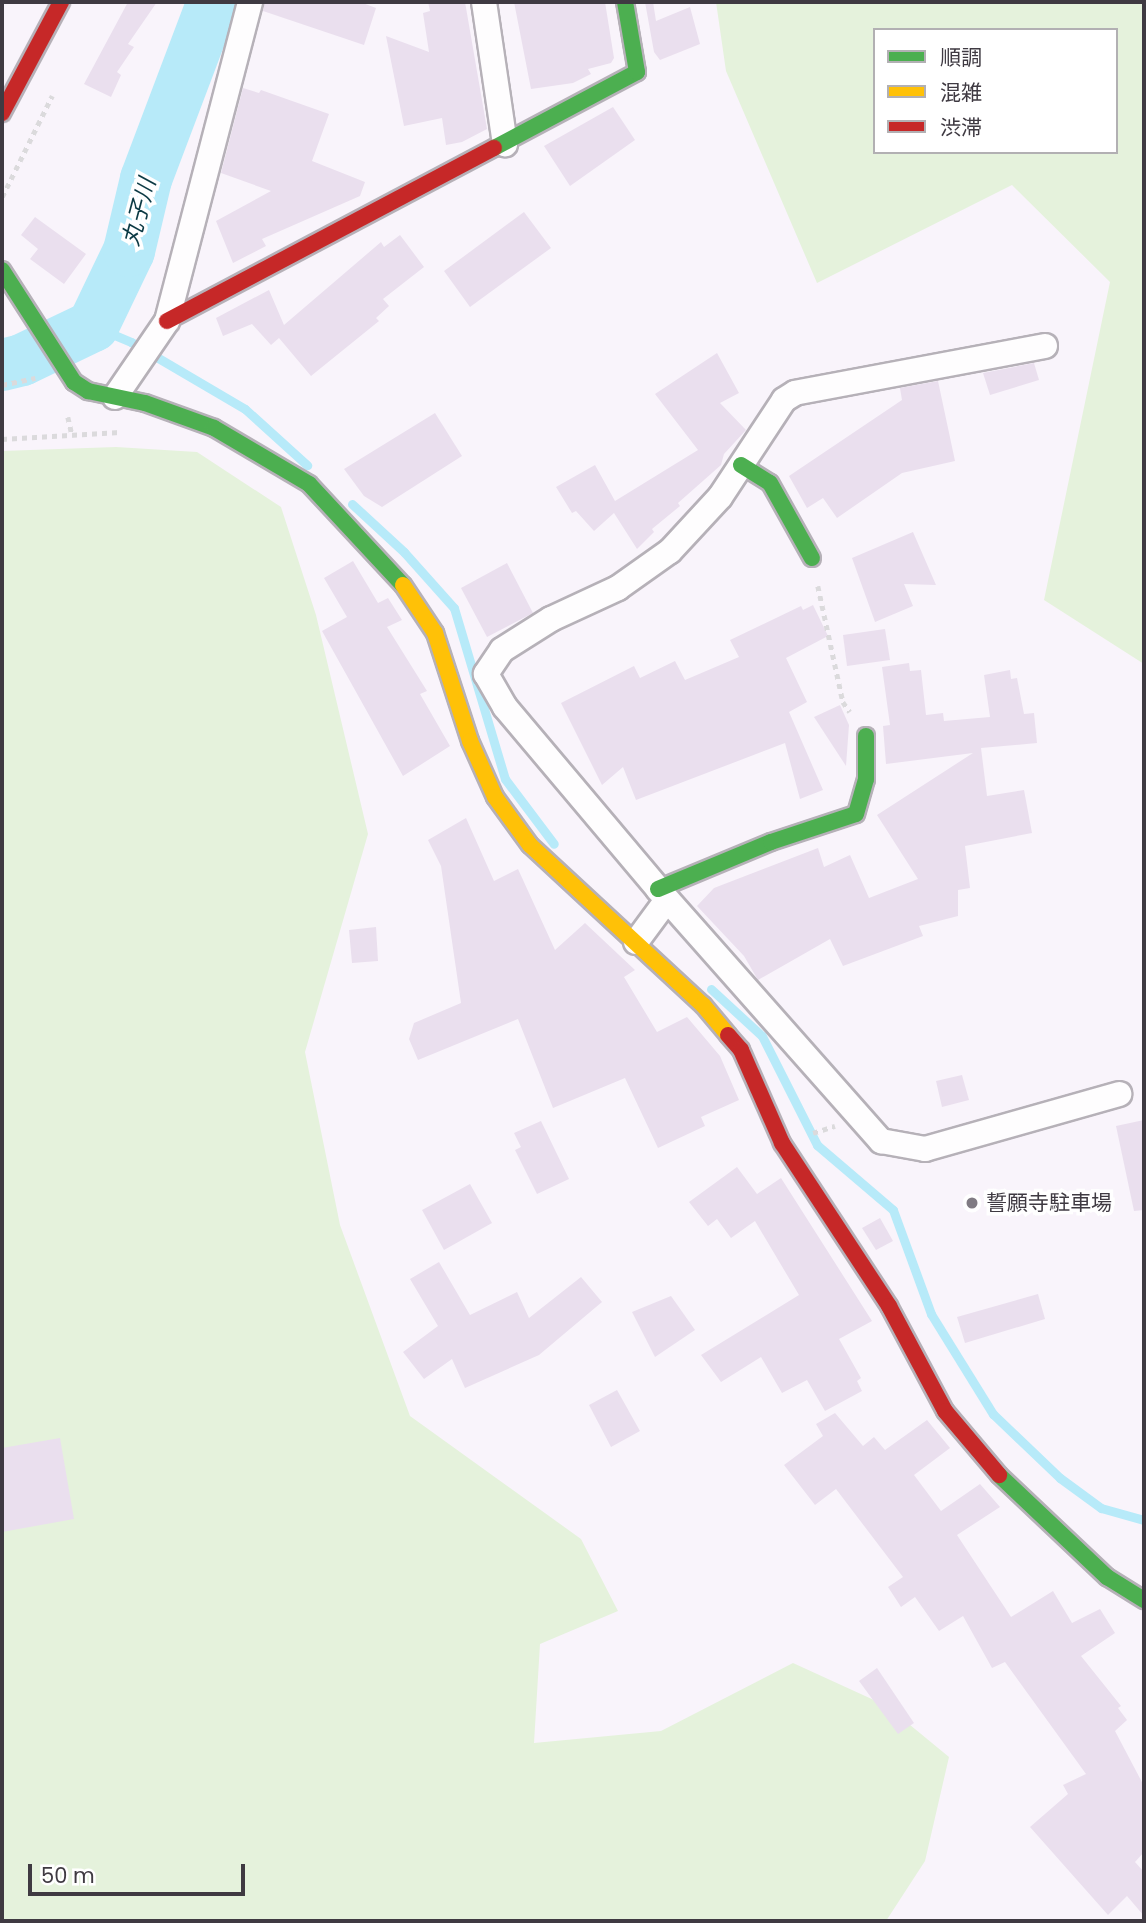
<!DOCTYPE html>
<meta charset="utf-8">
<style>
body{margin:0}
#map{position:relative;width:1146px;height:1923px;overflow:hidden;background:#f9f4fb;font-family:Poppins,"Noto Sans JP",sans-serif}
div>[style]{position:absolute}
.green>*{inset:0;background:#e5f2dc}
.stream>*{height:9px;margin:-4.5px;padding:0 4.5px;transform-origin:4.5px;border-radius:4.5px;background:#b7eaf9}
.river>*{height:52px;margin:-26px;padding:0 26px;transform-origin:26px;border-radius:26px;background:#b7eaf9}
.building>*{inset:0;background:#eadfee}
.path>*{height:4.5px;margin-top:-2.25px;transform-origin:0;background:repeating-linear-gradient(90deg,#dbdadc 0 5px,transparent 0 10px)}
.roads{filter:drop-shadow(2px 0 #b6b1b8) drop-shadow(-2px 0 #b6b1b8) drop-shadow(0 2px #b6b1b8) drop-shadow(0 -2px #b6b1b8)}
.street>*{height:24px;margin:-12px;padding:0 12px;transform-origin:12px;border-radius:12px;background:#fefdfe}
.fast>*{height:16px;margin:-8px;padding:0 8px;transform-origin:8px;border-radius:8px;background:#4caf50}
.slow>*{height:16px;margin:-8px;padding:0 8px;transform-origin:8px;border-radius:8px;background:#ffc107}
.jam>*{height:16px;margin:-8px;padding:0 8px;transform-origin:8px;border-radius:8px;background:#c62828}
.dots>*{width:19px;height:19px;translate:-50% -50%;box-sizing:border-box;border:4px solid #fff;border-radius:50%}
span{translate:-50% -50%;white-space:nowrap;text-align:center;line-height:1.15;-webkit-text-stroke:7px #fff;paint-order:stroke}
.poi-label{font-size:21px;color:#3f3a42}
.left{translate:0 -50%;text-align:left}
.water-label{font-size:23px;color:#0c3a44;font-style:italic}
.frame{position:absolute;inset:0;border:4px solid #3f3a42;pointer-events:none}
.legend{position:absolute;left:873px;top:28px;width:245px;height:126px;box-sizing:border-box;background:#fff;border:2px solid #b2b0b3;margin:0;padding:9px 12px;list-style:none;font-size:21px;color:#3f3a42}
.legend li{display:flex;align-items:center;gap:14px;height:35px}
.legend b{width:35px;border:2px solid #b2b0b3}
.scale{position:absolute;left:28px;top:1864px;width:217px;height:32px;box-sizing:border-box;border:4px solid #3f3a42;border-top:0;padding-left:9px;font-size:21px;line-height:24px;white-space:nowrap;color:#3f3a42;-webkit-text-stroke:5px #fff;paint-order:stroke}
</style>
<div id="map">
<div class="green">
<div style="clip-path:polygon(evenodd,716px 2px,1144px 2px,1144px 664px,1044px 600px,1110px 282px,1012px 185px,817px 283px,726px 71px,716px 2px,875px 30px,1116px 30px,1116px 152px,875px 152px,875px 30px)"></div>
<div style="clip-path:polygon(116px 447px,197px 452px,281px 507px,316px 615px,368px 834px,305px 1052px,340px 1225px,410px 1416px,581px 1539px,618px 1611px,540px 1644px,534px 1743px,661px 1731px,793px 1663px,887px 1706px,949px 1757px,925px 1861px,886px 1921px,2px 1921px,2px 451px)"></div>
</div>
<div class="stream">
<div style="left:93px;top:326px;width:41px;rotate:22.8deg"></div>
<div style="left:131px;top:342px;width:132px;rotate:30.4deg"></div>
<div style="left:245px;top:409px;width:84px;rotate:42.1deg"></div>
<div style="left:352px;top:504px;width:71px;rotate:42.7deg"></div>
<div style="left:404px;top:552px;width:75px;rotate:48.2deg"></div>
<div style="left:454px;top:608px;width:178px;rotate:73.4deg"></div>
<div style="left:505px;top:779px;width:81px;rotate:53deg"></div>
<div style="left:711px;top:989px;width:69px;rotate:42.7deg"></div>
<div style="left:762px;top:1036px;width:122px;rotate:63.2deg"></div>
<div style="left:817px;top:1145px;width:100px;rotate:40.5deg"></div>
<div style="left:893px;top:1210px;width:111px;rotate:69.9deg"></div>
<div style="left:931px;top:1314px;width:118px;rotate:58.2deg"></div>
<div style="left:993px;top:1414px;width:93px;rotate:43.7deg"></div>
<div style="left:1060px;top:1478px;width:51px;rotate:36.2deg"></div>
<div style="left:1101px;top:1508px;width:45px;rotate:15.6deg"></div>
</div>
<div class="river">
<div style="left:2px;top:365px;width:21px;rotate:-14deg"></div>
<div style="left:22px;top:360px;width:79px;rotate:-25.6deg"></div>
<div style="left:93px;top:326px;width:83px;rotate:-64.4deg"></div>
<div style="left:129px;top:251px;width:74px;rotate:-76.7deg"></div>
<div style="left:146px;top:179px;width:189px;rotate:-69.3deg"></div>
</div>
<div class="building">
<div style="clip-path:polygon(128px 2px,157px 2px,128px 44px,134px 47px,117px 72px,121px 75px,111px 97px,84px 84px)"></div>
<div style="clip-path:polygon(264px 2px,360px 2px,376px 8px,364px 45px,263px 11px)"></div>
<div style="clip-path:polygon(428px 2px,465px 2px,487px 129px,462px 142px,446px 145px,442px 118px,404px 126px,386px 36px,429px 52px,423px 13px,430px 11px)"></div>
<div style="clip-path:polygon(514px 2px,605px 2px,614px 58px,611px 63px,588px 69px,591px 74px,573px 83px,531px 89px)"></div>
<div style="clip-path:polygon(645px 2px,653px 2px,656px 21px,690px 7px,700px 44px,660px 60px,654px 52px)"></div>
<div style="clip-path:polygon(243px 88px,259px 93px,261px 90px,329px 114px,312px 161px,365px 182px,360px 196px,262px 239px,266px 246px,233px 263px,216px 221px,271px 191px,221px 173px)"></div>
<div style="clip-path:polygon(613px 107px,635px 140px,570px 186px,544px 146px)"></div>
<div style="clip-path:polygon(524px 212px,551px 248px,470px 307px,444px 271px)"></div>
<div style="clip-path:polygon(35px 217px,86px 254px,64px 284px,30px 259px,38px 249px,21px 235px)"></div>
<div style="clip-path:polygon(400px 235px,424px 267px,383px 299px,389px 306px,376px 318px,379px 321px,311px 376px,279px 338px,271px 345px,252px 324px,223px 336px,216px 318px,269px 290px,284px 325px,381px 242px,384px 247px)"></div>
<div style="clip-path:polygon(717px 353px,739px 393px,720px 403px,746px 430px,724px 454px,721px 465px,678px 503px,680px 506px,652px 529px,654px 532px,637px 549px,614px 513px,594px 531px,576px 511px,572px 513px,556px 487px,595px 465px,615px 501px,698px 450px,655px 394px)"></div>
<div style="clip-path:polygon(1034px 363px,1039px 380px,990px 395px,983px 373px)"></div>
<div style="clip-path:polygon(938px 381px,955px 461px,902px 473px,837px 518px,823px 498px,807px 508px,789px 476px,902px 400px,900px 388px)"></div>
<div style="clip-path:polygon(435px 413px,462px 456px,382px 507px,364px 496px,344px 469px)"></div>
<div style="clip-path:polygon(913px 532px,936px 585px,904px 584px,913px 606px,875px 622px,852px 558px)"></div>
<div style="clip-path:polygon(353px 561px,378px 603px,388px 598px,402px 620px,387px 627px,427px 691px,420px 694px,450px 746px,403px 776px,322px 631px,347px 617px,324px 578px)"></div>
<div style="clip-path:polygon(507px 563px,533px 613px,487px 637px,461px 588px)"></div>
<div style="clip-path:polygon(813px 605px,828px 636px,786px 658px,807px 702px,789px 712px,823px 790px,800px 799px,785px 743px,636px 800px,623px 767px,602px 785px,561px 703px,634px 666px,640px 678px,675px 661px,685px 680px,739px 657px,730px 640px,801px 606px,803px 610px)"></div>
<div style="clip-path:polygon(885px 629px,890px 660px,847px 666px,843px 635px)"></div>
<div style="clip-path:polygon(909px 663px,910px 671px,921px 670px,926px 715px,943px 713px,944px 721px,990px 717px,984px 675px,1010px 670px,1011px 679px,1017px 678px,1024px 714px,1034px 713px,1037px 743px,981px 748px,987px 796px,1024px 790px,1032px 833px,965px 846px,970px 888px,958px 890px,958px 916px,919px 926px,923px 936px,843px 966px,830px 939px,758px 980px,744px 956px,697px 906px,714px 888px,818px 848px,824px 867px,850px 855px,869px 898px,918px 879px,877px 815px,973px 753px,886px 764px,883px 726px,890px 725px,882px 667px)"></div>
<div style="clip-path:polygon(840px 705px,849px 725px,846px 766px,814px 717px)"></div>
<div style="clip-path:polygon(466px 818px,494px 881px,518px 869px,555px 950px,585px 923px,635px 970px,624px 977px,657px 1032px,687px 1017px,720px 1056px,739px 1100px,701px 1117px,705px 1126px,658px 1148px,625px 1078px,553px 1108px,518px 1019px,418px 1060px,409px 1039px,414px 1023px,461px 1003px,441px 866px,428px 840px)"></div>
<div style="clip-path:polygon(376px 927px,378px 961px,352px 963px,349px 930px)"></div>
<div style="clip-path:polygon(962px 1075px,969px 1100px,942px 1107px,936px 1081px)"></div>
<div style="clip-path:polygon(1144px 1120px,1144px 1210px,1134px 1211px,1116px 1126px)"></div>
<div style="clip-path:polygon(541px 1121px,569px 1179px,537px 1194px,515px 1150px,521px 1147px,514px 1133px)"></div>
<div style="clip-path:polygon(737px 1167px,757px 1194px,781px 1178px,872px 1321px,839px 1339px,861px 1378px,857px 1381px,862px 1391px,825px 1411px,807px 1380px,782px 1393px,761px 1357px,721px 1382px,701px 1355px,799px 1295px,755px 1221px,731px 1238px,717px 1219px,708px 1226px,689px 1202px)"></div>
<div style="clip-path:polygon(470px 1184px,492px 1223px,444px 1250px,422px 1210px)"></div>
<div style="clip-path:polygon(880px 1218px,893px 1241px,876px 1250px,862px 1228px)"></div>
<div style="clip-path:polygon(439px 1262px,470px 1315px,517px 1292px,529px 1318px,581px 1277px,602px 1302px,539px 1355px,465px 1388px,452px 1359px,424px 1379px,403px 1352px,438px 1326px,410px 1279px)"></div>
<div style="clip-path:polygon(1038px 1294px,1045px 1319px,965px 1343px,957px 1317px)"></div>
<div style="clip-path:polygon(671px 1296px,695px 1330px,655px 1357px,632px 1312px)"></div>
<div style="clip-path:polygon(617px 1390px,640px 1431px,611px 1447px,589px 1405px)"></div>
<div style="clip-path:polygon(835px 1413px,863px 1446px,874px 1437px,885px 1450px,927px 1420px,950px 1448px,914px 1475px,941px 1511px,980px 1484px,1000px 1507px,957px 1535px,1011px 1617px,1053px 1591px,1072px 1623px,1100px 1609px,1115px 1633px,1081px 1656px,1121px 1706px,1118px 1708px,1127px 1720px,1115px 1731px,1144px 1786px,1144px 1852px,1135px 1862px,1144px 1872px,1144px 1916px,1127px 1896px,1108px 1915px,1030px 1827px,1068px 1794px,1063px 1785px,1086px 1774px,1005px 1662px,992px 1668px,963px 1616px,939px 1631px,915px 1597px,901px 1607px,888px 1587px,903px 1577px,836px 1489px,815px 1505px,784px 1465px,823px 1436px,816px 1424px)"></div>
<div style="clip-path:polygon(60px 1438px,74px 1519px,2px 1532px,2px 1448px)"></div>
<div style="clip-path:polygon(877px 1668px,914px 1723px,898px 1734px,859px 1681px)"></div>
</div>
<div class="path">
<div style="left:2px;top:197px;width:113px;rotate:-63.7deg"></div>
<div style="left:2px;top:385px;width:34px;rotate:-12deg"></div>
<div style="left:68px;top:417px;width:17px;rotate:77deg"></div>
<div style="left:2px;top:439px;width:118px;rotate:-3.4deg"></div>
<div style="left:818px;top:586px;width:119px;rotate:77.8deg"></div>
<div style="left:843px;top:702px;width:12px;rotate:55deg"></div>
<div style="left:813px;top:1133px;width:23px;rotate:-18deg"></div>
</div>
<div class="roads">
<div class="street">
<div style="left:484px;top:2px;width:144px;rotate:81.6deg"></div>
<div style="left:1045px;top:346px;width:254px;rotate:169.4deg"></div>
<div style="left:795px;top:393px;width:13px;rotate:148deg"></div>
<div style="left:784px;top:400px;width:116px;rotate:123.4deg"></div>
<div style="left:720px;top:497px;width:74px;rotate:132.8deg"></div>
<div style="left:670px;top:551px;width:64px;rotate:144.6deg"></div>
<div style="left:618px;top:588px;width:74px;rotate:155.2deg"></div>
<div style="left:551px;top:619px;width:58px;rotate:147.7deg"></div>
<div style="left:502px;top:650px;width:29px;rotate:124deg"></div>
<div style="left:486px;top:674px;width:38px;rotate:60deg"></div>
<div style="left:505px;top:707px;width:238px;rotate:49.9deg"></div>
<div style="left:658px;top:889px;width:337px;rotate:48.5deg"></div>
<div style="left:881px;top:1141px;width:45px;rotate:10.3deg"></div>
<div style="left:925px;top:1149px;width:202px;rotate:-15.8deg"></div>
<div style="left:115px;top:397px;width:92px;rotate:-55.6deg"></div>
<div style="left:167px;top:321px;width:330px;rotate:-75.4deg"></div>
<div style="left:636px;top:942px;width:52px;rotate:-53.6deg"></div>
</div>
<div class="fast">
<div style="left:494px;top:148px;width:162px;rotate:-28deg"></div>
<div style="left:637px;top:72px;width:71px;rotate:-99.7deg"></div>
<div style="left:2px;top:270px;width:133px;rotate:57.3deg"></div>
<div style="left:74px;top:382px;width:17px;rotate:33deg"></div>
<div style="left:88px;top:391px;width:58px;rotate:11.9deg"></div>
<div style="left:145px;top:403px;width:73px;rotate:19.9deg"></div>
<div style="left:214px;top:428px;width:110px;rotate:30.5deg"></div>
<div style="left:309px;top:484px;width:138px;rotate:47.1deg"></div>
<div style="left:741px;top:465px;width:34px;rotate:32deg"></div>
<div style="left:770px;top:483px;width:86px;rotate:60.8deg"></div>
<div style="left:658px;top:889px;width:122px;rotate:-22.6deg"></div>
<div style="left:771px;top:842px;width:89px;rotate:-18.2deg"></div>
<div style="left:856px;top:814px;width:36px;rotate:-74deg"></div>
<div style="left:866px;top:779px;width:43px;rotate:-90deg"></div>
<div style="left:999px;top:1475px;width:149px;rotate:43.4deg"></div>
<div style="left:1107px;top:1577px;width:44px;rotate:31.9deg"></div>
</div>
<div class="slow">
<div style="left:403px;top:585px;width:58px;rotate:56.3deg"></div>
<div style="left:435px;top:633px;width:114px;rotate:72deg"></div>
<div style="left:470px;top:741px;width:61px;rotate:65.9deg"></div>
<div style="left:495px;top:797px;width:59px;rotate:53.9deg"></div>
<div style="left:530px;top:845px;width:236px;rotate:42.8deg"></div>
<div style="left:703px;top:1005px;width:39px;rotate:50deg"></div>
</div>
<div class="jam">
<div style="left:2px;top:113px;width:126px;rotate:-62deg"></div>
<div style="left:167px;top:321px;width:370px;rotate:-27.9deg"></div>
<div style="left:728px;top:1035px;width:20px;rotate:49deg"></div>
<div style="left:741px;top:1050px;width:102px;rotate:66.2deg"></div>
<div style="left:782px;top:1143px;width:195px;rotate:56.7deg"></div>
<div style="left:889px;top:1306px;width:119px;rotate:61.9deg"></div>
<div style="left:945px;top:1411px;width:84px;rotate:49.8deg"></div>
</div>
</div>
<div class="dots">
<div style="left:972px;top:1203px;background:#807b83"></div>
</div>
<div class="poi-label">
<span class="left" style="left:986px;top:1203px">誓願寺駐車場</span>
</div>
<div class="water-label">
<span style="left:139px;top:212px;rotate:-75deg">丸子川</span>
</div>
<div class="frame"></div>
<ul class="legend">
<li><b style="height:9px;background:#4caf50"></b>順調</li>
<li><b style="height:9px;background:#ffc107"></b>混雑</li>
<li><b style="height:9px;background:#c62828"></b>渋滞</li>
</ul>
<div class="scale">50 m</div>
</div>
